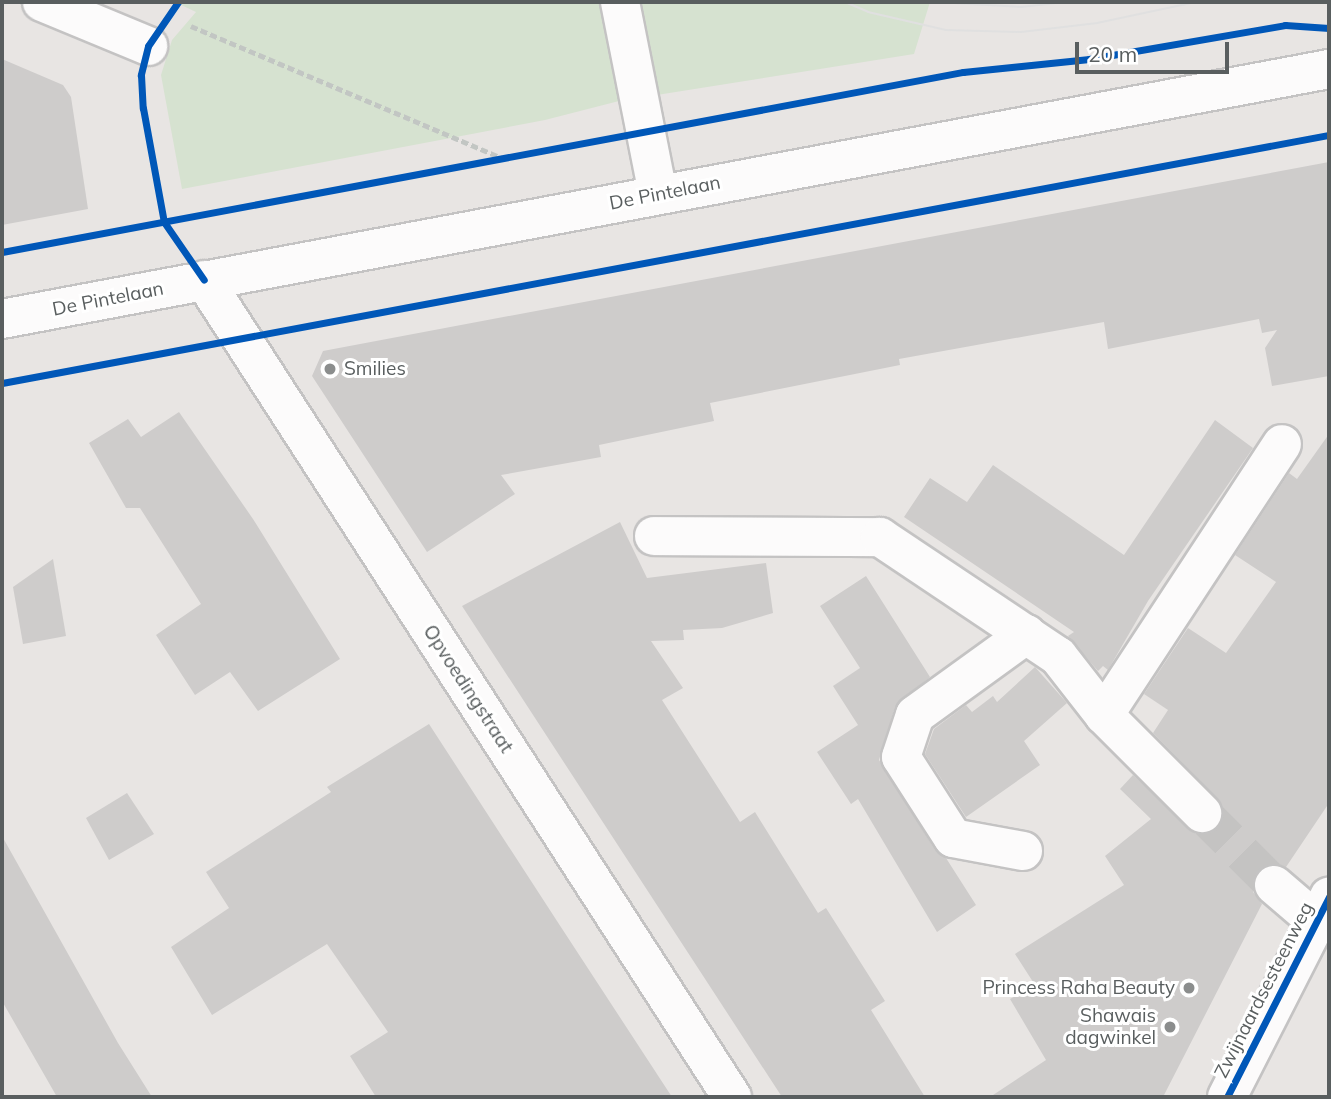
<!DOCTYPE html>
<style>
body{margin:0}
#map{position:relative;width:1331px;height:1099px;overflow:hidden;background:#e8e5e3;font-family:Mulish,sans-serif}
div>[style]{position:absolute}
.green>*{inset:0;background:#d6e2d0}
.building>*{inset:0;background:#cecccb}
.minor-tunnel>*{height:38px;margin-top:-19px;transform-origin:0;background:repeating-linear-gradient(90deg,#c4c3c2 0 38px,transparent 0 57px)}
.path>*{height:4.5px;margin-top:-2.25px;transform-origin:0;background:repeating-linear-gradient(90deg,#c2c6c3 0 7px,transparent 0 10.5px)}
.roads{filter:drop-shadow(2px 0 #c4c3c3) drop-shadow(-2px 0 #c4c3c3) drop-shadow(0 2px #c4c3c3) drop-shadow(0 -2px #c4c3c3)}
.minor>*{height:38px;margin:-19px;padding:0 19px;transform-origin:19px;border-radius:19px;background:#fcfbfb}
.tram>*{height:2px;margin:-1px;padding:0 1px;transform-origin:1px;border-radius:1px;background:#e0e0e0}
.cycleway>*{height:7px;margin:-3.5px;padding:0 3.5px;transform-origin:3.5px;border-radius:3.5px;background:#0057b8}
.dots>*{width:19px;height:19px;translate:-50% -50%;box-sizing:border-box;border:4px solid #fff;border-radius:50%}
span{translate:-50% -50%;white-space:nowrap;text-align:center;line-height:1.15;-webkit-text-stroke:6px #fff;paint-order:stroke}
.street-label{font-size:19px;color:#595e5f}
.poi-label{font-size:19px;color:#595e5f}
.left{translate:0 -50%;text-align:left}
.right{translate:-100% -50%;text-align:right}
.frame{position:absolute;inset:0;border:4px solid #595e5f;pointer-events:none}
.scale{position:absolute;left:1075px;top:42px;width:154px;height:32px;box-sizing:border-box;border:4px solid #595e5f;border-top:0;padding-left:9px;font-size:21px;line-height:24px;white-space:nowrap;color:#595e5f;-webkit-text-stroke:5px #fff;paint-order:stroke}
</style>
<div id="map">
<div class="green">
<div style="clip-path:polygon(175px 2px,930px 2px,914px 54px,619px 101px,545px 120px,182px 189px,161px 75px,172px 40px,196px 12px)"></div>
</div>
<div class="building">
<div style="clip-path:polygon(2px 59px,63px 85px,71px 97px,88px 209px,2px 225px)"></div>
<div style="clip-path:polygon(1329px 162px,1329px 376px,1272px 386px,1265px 348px,1277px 330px,1262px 333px,1259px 319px,1108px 349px,1104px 322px,899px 359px,900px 365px,710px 403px,714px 421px,599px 445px,601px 457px,501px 475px,515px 494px,427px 552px,312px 376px,323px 351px)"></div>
<div style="clip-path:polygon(179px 412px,253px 519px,340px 659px,258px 711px,230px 672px,195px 695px,156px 635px,201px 604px,140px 508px,126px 508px,89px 443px,128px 419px,141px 437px)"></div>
<div style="clip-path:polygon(1215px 420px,1253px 448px,1148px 601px,1108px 670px,1103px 666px,1098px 671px,1068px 636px,1074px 632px,904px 517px,930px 478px,967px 502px,993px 465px,1124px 555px)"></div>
<div style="clip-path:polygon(1329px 434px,1329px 803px,1286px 867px,1267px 864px,1257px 871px,1253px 892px,1262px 904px,1163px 1097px,990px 1097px,1046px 1060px,1010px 999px,1035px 985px,1015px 954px,1124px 885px,1105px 856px,1151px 819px,1120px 789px,1133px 775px,1196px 834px,1208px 834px,1223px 819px,1217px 798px,1153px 733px,1168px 710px,1144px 694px,1188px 628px,1226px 653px,1276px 582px,1235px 555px,1289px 473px,1297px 479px)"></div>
<div style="clip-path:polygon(620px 522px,647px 578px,766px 563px,773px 613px,722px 628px,683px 630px,684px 640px,651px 641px,683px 688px,662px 700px,740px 822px,755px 812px,818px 913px,826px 908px,885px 1001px,871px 1010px,925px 1097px,782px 1097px,462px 606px)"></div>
<div style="clip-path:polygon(53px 559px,66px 636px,23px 644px,13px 587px)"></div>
<div style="clip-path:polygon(866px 576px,930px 677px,895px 707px,879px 760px,935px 850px,946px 858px,976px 905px,937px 932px,858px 799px,851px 804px,817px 752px,858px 725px,833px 686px,860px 668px,820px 606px)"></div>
<div style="clip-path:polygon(1035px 667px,1067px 703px,1024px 741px,1040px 765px,966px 817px,925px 754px,934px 729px,966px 705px,972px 712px,993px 696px,997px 702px)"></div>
<div style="clip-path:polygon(429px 724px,557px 921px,672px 1097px,376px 1097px,350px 1056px,388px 1032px,327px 944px,212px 1015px,171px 947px,229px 908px,206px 872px,331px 792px,327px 787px)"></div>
<div style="clip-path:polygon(127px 793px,154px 834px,109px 860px,86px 818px)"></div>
<div style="clip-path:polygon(2px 836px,118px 1043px,152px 1097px,57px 1097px,2px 1001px)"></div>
</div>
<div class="minor-tunnel">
<div style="left:1202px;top:813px;width:102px;rotate:45deg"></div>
</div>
<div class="path">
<div style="left:191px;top:26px;width:338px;rotate:23deg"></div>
</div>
<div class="roads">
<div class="minor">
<div style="left:42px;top:2px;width:115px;rotate:22.5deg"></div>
<div style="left:620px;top:2px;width:196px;rotate:78.8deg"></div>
<div style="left:204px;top:280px;width:973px;rotate:57.13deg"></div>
<div style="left:2px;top:319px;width:1350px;rotate:-10.67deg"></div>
<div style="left:654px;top:536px;width:226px;rotate:0.3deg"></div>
<div style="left:880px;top:537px;width:214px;rotate:33.8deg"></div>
<div style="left:1058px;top:656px;width:75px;rotate:52.1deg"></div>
<div style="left:1104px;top:715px;width:139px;rotate:45deg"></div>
<div style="left:1104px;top:715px;width:324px;rotate:-56.7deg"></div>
<div style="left:1023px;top:851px;width:71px;rotate:-169.5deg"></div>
<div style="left:953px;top:838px;width:96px;rotate:-122.7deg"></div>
<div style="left:901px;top:757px;width:44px;rotate:-71.6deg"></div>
<div style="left:915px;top:715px;width:138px;rotate:-35.9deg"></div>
<div style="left:1274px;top:885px;width:55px;rotate:40.6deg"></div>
<div style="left:1227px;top:1097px;width:225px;rotate:-63deg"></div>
</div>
</div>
<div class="tram">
<div style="left:845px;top:2px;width:25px;rotate:23deg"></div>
<div style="left:868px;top:12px;width:80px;rotate:13deg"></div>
<div style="left:946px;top:30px;width:75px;rotate:1.5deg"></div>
<div style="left:1021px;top:32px;width:77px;rotate:-6.8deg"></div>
<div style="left:1097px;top:23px;width:101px;rotate:-12deg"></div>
<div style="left:935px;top:2px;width:86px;rotate:3.3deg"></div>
<div style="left:1021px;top:7px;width:45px;rotate:-6.3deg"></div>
</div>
<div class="cycleway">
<div style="left:178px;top:2px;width:53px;rotate:124.3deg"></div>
<div style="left:148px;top:46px;width:30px;rotate:104deg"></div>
<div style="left:141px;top:75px;width:33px;rotate:87deg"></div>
<div style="left:143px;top:108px;width:116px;rotate:79.6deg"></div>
<div style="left:164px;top:222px;width:70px;rotate:55.4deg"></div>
<div style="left:2px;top:252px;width:978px;rotate:-10.61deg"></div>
<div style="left:963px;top:72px;width:127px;rotate:-5.9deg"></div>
<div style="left:1089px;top:59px;width:199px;rotate:-9.8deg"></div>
<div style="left:1285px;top:25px;width:44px;rotate:3.9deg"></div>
<div style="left:2px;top:383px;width:1350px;rotate:-10.59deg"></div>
<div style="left:1227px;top:1097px;width:225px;rotate:-63deg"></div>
</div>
<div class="dots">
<div style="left:330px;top:369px;background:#8b8d8d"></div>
<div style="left:1189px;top:988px;background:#8b8d8d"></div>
<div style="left:1170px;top:1027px;background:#8b8d8d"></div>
</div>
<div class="street-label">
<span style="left:665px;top:193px;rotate:-11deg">De Pintelaan</span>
<span style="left:108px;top:299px;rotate:-11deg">De Pintelaan</span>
<span style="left:468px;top:689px;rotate:57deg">Opvoedingstraat</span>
<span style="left:1264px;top:990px;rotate:-63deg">Zwijnaardsesteenweg</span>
</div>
<div class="poi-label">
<span class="left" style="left:344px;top:369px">Smilies</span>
<span class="right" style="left:1175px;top:988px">Princess Raha Beauty</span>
<span class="right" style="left:1156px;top:1027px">Shawais<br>dagwinkel</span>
</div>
<div class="frame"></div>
<div class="scale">20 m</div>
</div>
